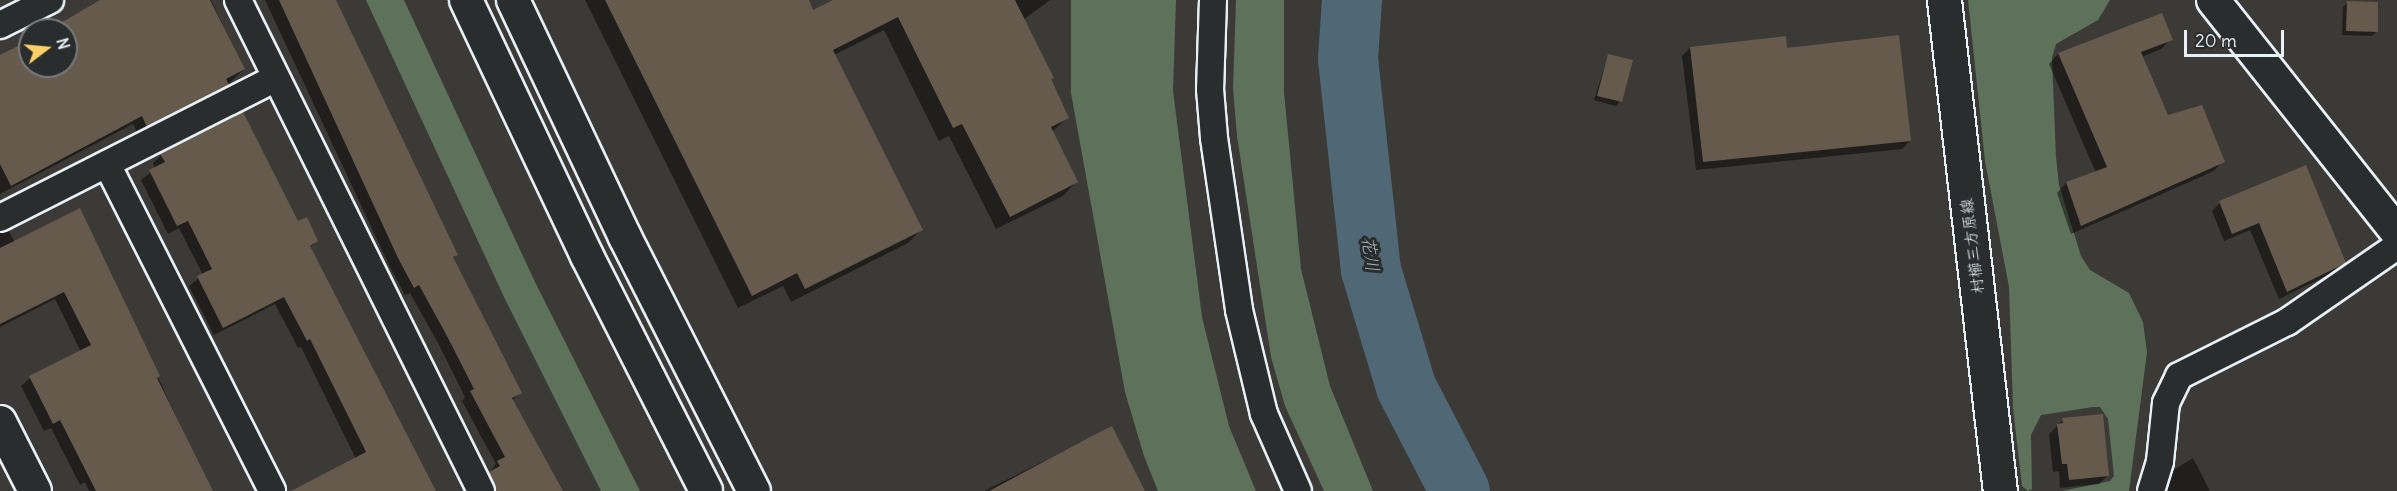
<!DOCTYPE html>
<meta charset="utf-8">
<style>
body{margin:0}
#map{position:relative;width:2397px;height:491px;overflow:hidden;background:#3c3a37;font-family:Delius,"Klee One",sans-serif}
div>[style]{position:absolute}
.green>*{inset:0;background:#5e715a}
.shadow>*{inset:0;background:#0007}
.river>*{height:60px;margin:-30px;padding:0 30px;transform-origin:30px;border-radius:30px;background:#506775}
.building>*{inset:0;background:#665a4d}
.roads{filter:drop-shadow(2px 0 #e8f1f8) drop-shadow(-2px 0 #e8f1f8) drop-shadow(0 2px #e8f1f8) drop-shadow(0 -2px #e8f1f8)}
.minor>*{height:26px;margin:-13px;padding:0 13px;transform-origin:13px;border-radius:13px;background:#2a2d2e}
.tertiary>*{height:32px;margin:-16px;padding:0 16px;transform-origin:16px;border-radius:16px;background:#2a2d2e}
.secondary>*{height:33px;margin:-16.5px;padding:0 16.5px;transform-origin:16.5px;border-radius:16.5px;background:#2a2d2e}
span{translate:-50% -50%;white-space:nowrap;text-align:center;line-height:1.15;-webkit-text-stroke:6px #2a2d2e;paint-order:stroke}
.street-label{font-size:16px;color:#e8f1f8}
.water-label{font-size:18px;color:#abbac4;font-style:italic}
.north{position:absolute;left:18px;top:18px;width:60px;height:60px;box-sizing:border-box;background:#2a2d2e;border:2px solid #767b7f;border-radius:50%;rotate:74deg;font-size:16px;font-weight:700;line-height:24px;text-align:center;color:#e8f1f8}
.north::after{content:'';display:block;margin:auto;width:21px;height:27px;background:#ffd166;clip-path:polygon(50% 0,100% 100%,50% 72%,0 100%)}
.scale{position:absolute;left:2184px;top:30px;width:100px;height:27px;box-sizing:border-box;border:3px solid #e8f1f8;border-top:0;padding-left:8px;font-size:18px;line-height:21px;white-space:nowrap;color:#e8f1f8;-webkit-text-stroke:4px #2a2d2e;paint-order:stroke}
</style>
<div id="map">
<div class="green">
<div style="clip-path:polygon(366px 0,404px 0,535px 282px,640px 491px,601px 491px,504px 297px)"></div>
<div style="clip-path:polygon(1071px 0,1176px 0,1173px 91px,1202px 317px,1229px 426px,1256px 491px,1158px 491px,1144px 456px,1125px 392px,1071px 93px)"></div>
<div style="clip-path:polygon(1236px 0,1284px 0,1284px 92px,1301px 269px,1330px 386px,1373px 491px,1324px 491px,1285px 406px,1271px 357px,1237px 136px,1233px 88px)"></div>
<div style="clip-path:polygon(1968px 0,2110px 0,2098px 20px,2056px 44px,2052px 58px,2056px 157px,2059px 185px,2081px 256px,2090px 270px,2129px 293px,2143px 322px,2147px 352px,2129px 491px,2062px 491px,2110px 481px,2114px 476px,2108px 419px,2100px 407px,2093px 407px,2041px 415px,2031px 435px,2032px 489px,2028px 491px,2022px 486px,2013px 408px,2009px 287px,1985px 161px)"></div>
</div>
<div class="shadow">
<div style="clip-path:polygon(104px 0,211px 0,244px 69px,219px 93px,138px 134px,133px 124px,0 194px,0 65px,30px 50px,30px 66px,66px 66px,66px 30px,52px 30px)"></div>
<div style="clip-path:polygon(265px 0,335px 0,456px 255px,452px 259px,520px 392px,512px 401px,560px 491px,484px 491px,481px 482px,496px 464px,462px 401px,465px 397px,439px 345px,410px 293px,405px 295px,390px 267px)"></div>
<div style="clip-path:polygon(585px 0,807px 0,813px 12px,851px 0,1050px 0,1023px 20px,1067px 118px,1052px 132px,1076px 182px,1063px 196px,996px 229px,949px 136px,939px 141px,884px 30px,834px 55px,921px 230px,908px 243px,791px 302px,783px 286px,738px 308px)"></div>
<div style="clip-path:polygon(2348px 3px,2376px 32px,2372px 36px,2342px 35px,2343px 7px)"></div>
<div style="clip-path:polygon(2161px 15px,2171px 39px,2161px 49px,2142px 57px,2167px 117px,2223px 161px,2214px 171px,2071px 234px,2057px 193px,2066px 183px,2096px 173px,2049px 64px,2058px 54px)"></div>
<div style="clip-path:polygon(1690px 48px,1786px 49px,1910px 141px,1902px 149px,1696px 170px,1682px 56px)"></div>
<div style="clip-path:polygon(1608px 56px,1620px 102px,1616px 106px,1594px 100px)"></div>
<div style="clip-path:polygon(161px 155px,297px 223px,317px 241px,309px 248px,434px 491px,300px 491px,356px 459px,301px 347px,298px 348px,275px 304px,214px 335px,189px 286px,203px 275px,179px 228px,168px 234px,141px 180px,155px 169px,153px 163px)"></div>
<div style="clip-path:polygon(2220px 203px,2344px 263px,2336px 271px,2279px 299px,2250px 230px,2224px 241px,2212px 211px)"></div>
<div style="clip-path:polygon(80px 210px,211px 491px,89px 491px,85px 482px,80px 485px,51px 428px,44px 431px,21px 386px,30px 378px,81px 352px,55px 299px,0 327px,0 231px,9px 231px,15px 243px)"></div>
<div style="clip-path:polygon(2063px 420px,2108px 475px,2099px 484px,2060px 488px,2059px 471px,2053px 472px,2049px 434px)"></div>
<div style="clip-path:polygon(1111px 428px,1144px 491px,985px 491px,986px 490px)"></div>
<div style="clip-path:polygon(2193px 458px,2210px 491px,2161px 491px,2167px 474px)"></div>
</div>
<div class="river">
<div style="left:1352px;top:0;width:59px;rotate:93.9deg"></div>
<div style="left:1348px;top:59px;width:212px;rotate:83.8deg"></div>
<div style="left:1371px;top:270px;width:122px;rotate:73.3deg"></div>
<div style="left:1406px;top:387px;width:117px;rotate:62.6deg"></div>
</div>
<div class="building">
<div style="clip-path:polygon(100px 0,210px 0,245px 69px,226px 79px,229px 85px,147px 127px,142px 116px,11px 186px,0 164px,0 55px,30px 40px,30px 66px,66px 66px,66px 30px,49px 30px)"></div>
<div style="clip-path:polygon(279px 0,336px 0,458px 255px,453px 257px,522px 393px,512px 398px,563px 491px,496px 491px,489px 472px,500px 466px,497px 461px,505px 457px,470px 391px,474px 389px,447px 336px,419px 285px,414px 288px,398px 258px)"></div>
<div style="clip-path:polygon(605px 0,809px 0,813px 10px,833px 0,1015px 0,1054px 78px,1051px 79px,1069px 118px,1051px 127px,1078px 182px,1010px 217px,962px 124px,953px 128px,898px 17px,833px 50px,923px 230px,805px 289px,797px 273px,752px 296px)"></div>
<div style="clip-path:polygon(2347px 1px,2378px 2px,2378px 32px,2346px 31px)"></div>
<div style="clip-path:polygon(2162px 13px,2173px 40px,2141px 52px,2168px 115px,2202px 105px,2225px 162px,2081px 226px,2066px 182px,2107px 167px,2058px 53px)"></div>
<div style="clip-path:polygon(1899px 35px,1911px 141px,1703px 162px,1690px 47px,1786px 36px,1787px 48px)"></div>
<div style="clip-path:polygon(1608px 54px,1633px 60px,1622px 102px,1597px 96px)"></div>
<div style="clip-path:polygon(243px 112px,298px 221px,307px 217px,318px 241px,310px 246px,436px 491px,291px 491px,366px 452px,310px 339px,307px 341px,284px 297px,223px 328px,197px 276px,212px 269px,188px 221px,177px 226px,149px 170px,165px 162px,160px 154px)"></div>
<div style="clip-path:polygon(2306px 165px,2346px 263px,2287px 292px,2259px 223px,2232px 234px,2219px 201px)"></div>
<div style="clip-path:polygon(80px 208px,160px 376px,157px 378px,213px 491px,96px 491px,60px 420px,53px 424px,29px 376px,91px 345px,64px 292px,0 324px,0 248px)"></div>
<div style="clip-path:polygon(2103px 414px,2109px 476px,2069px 480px,2067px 464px,2062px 464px,2057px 424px,2063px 423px,2062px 418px)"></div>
<div style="clip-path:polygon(1112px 426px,1145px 491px,989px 491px,1094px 435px)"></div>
</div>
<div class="roads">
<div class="minor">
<div style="left:238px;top:0;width:548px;rotate:63.67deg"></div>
<div style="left:1213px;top:0;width:89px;rotate:91.9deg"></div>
<div style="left:1210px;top:89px;width:49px;rotate:85.3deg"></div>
<div style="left:1214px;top:138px;width:174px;rotate:81.7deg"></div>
<div style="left:1239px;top:310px;width:107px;rotate:76.5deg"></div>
<div style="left:1264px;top:414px;width:84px;rotate:66.2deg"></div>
<div style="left:0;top:25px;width:56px;rotate:-26.6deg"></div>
<div style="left:107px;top:164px;width:366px;rotate:63.2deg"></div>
<div style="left:0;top:218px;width:307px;rotate:-26.9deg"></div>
<div style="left:2151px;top:491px;width:31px;rotate:-73deg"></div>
<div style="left:2160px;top:461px;width:58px;rotate:-84.1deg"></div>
<div style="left:2166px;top:403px;width:30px;rotate:-64deg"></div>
<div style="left:2179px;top:376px;width:121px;rotate:-26.6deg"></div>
<div style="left:2287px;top:322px;width:134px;rotate:-34.6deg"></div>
</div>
<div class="tertiary">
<div style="left:466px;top:0;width:283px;rotate:64.7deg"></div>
<div style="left:587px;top:256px;width:263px;rotate:63.1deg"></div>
<div style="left:513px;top:0;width:262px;rotate:64.7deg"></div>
<div style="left:625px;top:237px;width:285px;rotate:63.1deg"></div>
<div style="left:2213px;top:0;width:296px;rotate:51.6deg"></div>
<div style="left:0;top:422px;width:77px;rotate:63.1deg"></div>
</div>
<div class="secondary">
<div style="left:1944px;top:0;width:494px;rotate:83.5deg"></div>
</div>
</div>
<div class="street-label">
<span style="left:1972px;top:246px;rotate:-97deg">村櫛三方原線</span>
</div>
<div class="water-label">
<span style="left:1370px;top:254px;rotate:82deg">花川</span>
</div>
<div class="north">N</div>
<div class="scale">20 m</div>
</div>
